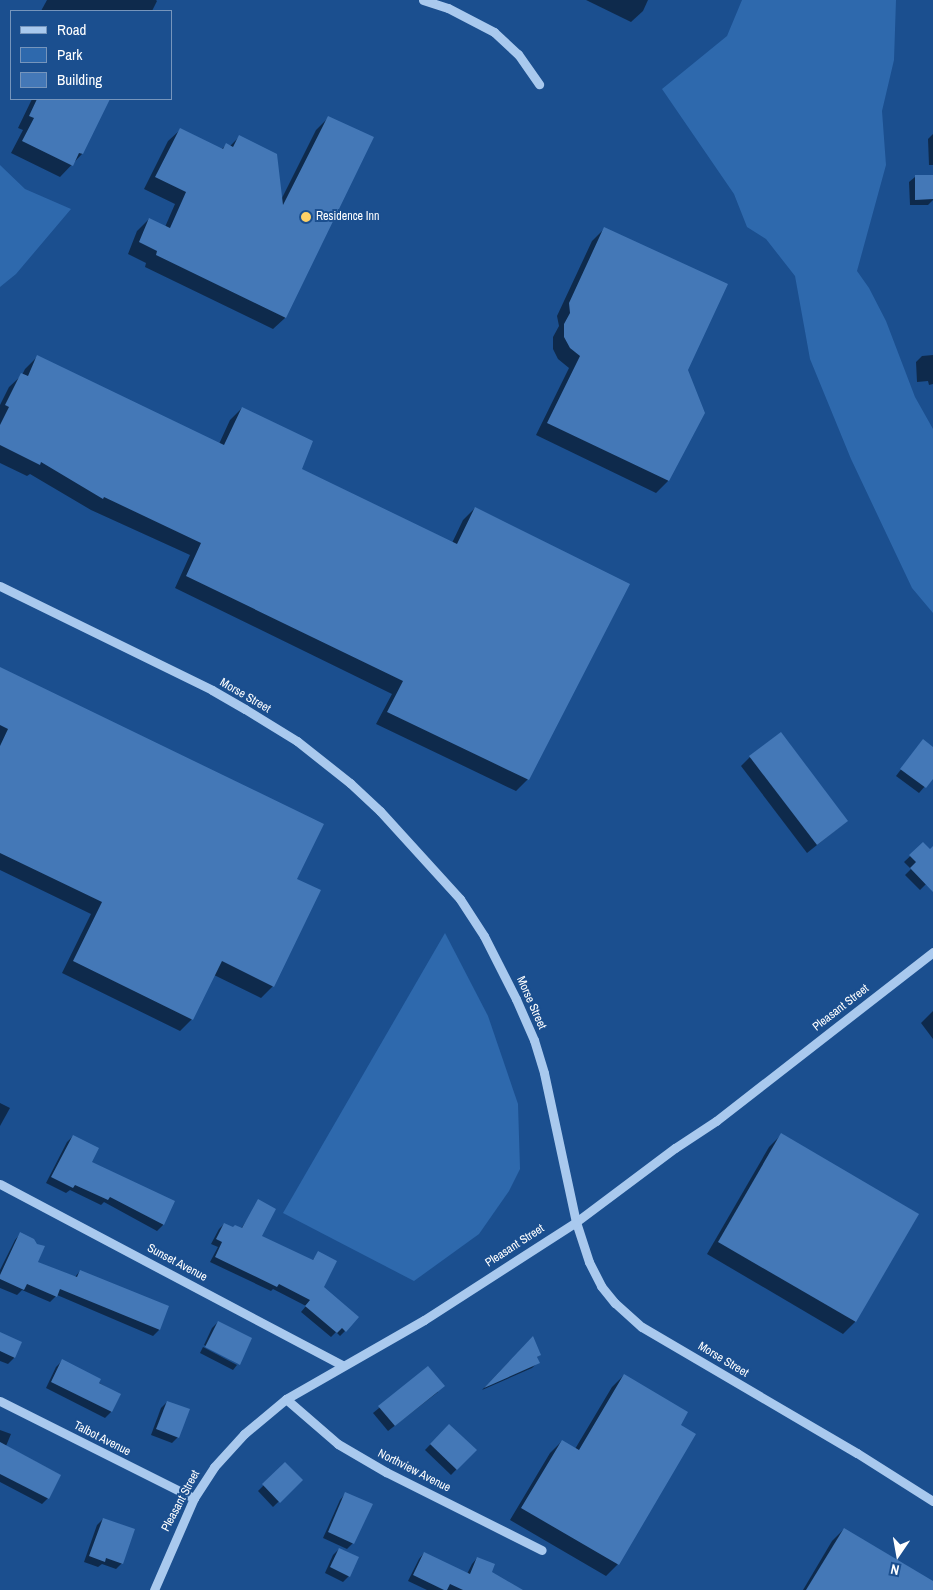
<!DOCTYPE html>
<style>
body{margin:0}
#map{position:relative;width:933px;height:1590px;overflow:hidden;background:#1b4f8f;font-family:"Archivo Narrow",sans-serif}
div>[style]{position:absolute}
.green>*{inset:0;background:#2e69ad}
.shadow>*{inset:0;background:#0007}
.building>*{inset:0;background:#4478b7}
.minor>*{height:9px;margin:-4.5px;padding:0 4.5px;transform-origin:4.5px;border-radius:4.5px;background:#a9c9ee}
.dots>*{width:14px;height:14px;translate:-50% -50%;box-sizing:border-box;border:2px solid #1b4f8f;border-radius:50%}
span{translate:-50% -50%;white-space:nowrap;text-align:center;line-height:1.15;-webkit-text-stroke:4px #1b4f8f;paint-order:stroke}
.poi-label{font-size:12px;color:#fff}
.left{translate:0 -50%;text-align:left}
.street-label{font-size:12px;color:#fff}
.legend{position:absolute;left:10px;top:10px;width:162px;height:90px;box-sizing:border-box;background:#1b4f8f;border:1px solid #7695bc;margin:0;padding:6px 9px;list-style:none;font-size:15px;color:#fff}
.legend li{display:flex;align-items:center;gap:10px;height:25px}
.legend b{width:25px;border:1px solid #7695bc}
.north{position:absolute;left:873px;top:1530px;width:50px;height:50px;-webkit-text-stroke:4px #1b4f8f;paint-order:stroke;rotate:192deg;font-size:14px;font-weight:700;line-height:20px;text-align:center;color:#fff}
.north::after{content:'';display:block;margin:auto;width:18px;height:22px;background:#fff;clip-path:polygon(50% 0,100% 100%,50% 72%,0 100%)}
</style>
<div id="map">
<div class="green">
<div style="clip-path:polygon(742px 0,896px 0,894px 60px,882px 111px,886px 165px,857px 271px,869px 288px,886px 321px,915px 397px,933px 429px,933px 613px,912px 588px,851px 459px,810px 359px,795px 276px,766px 239px,747px 227px,734px 194px,662px 89px,727px 36px)"></div>
<div style="clip-path:polygon(0 165px,25px 189px,71px 209px,16px 274px,0 287px)"></div>
<div style="clip-path:polygon(445px 933px,488px 1016px,518px 1104px,520px 1169px,509px 1191px,479px 1234px,414px 1281px,283px 1213px)"></div>
</div>
<div class="shadow">
<div style="clip-path:polygon(47px 0,156px 0,157px 1px,152px 11px,41px 11px)"></div>
<div style="clip-path:polygon(586px 0,648px 0,643px 11px,631px 22px)"></div>
<div style="clip-path:polygon(32px 99px,109px 99px,82px 154px,60px 177px,11px 153px,23px 130px,18px 128px)"></div>
<div style="clip-path:polygon(328px 118px,372px 137px,285px 318px,273px 329px,145px 267px,146px 263px,128px 254px,137px 231px,149px 219px,165px 227px,175px 204px,144px 189px,168px 141px,180px 130px,221px 150px,226px 145px,230px 146px,239px 137px,281px 200px,316px 130px)"></div>
<div style="clip-path:polygon(933px 134px,933px 165px,929px 165px,928px 139px)"></div>
<div style="clip-path:polygon(933px 176px,933px 200px,928px 205px,910px 205px,909px 182px,915px 177px)"></div>
<div style="clip-path:polygon(604px 229px,687px 370px,703px 413px,668px 481px,656px 493px,536px 435px,569px 368px,558px 359px,553px 349px,553px 337px,559px 326px,557px 316px,592px 241px)"></div>
<div style="clip-path:polygon(933px 355px,933px 384px,929px 385px,928px 381px,917px 382px,916px 362px,922px 356px)"></div>
<div style="clip-path:polygon(37px 357px,219px 444px,230px 420px,242px 408px,301px 470px,452px 543px,463px 520px,475px 508px,528px 779px,516px 791px,376px 724px,392px 694px,175px 588px,190px 555px,91px 510px,30px 474px,27px 476px,0 463px,0 405px,9px 387px,22px 375px,25px 369px)"></div>
<div style="clip-path:polygon(0 669px,295px 879px,273px 986px,261px 998px,214px 975px,192px 1019px,180px 1031px,62px 973px,91px 914px,0 870px)"></div>
<div style="clip-path:polygon(918px 747px,933px 749px,933px 777px,919px 793px,896px 776px)"></div>
<div style="clip-path:polygon(750px 757px,847px 821px,807px 853px,741px 766px)"></div>
<div style="clip-path:polygon(923px 844px,933px 852px,933px 877px,920px 890px,905px 875px,911px 869px,904px 862px)"></div>
<div style="clip-path:polygon(933px 1011px,933px 1039px,921px 1023px)"></div>
<div style="clip-path:polygon(0 1103px,10px 1108px,0 1126px)"></div>
<div style="clip-path:polygon(781px 1135px,918px 1214px,855px 1322px,843px 1334px,707px 1254px,769px 1147px)"></div>
<div style="clip-path:polygon(73px 1136px,90px 1162px,173px 1202px,163px 1225px,157px 1231px,104px 1202px,101px 1205px,70px 1190px,66px 1193px,46px 1183px,67px 1142px)"></div>
<div style="clip-path:polygon(259px 1201px,260px 1236px,312px 1261px,318px 1253px,322px 1287px,345px 1331px,340px 1336px,336px 1332px,331px 1337px,301px 1312px,306px 1306px,273px 1289px,271px 1291px,210px 1262px,218px 1247px,211px 1244px,219px 1229px,224px 1224px,233px 1229px,241px 1229px)"></div>
<div style="clip-path:polygon(20px 1234px,36px 1262px,75px 1277px,80px 1271px,167px 1307px,159px 1330px,153px 1336px,57px 1295px,50px 1302px,22px 1290px,17px 1295px,0 1288px,0 1270px,15px 1240px)"></div>
<div style="clip-path:polygon(218px 1322px,251px 1339px,238px 1364px,204px 1345px,212px 1328px)"></div>
<div style="clip-path:polygon(0 1333px,21px 1343px,14px 1358px,8px 1364px,0 1361px)"></div>
<div style="clip-path:polygon(532px 1338px,540px 1355px,536px 1358px,538px 1362px,532px 1368px,482px 1390px)"></div>
<div style="clip-path:polygon(203px 1347px,237px 1365px,233px 1370px,200px 1353px)"></div>
<div style="clip-path:polygon(62px 1361px,120px 1395px,111px 1412px,105px 1418px,46px 1388px,56px 1367px)"></div>
<div style="clip-path:polygon(428px 1368px,438px 1392px,388px 1431px,373px 1413px)"></div>
<div style="clip-path:polygon(624px 1375px,679px 1426px,618px 1564px,606px 1576px,510px 1520px,550px 1453px,562px 1441px,575px 1449px,612px 1387px)"></div>
<div style="clip-path:polygon(167px 1402px,178px 1437px,172px 1443px,151px 1435px,161px 1408px)"></div>
<div style="clip-path:polygon(449px 1425px,475px 1450px,451px 1475px,425px 1450px)"></div>
<div style="clip-path:polygon(0 1430px,11px 1434px,6px 1446px,60px 1475px,48px 1498px,42px 1504px,0 1482px)"></div>
<div style="clip-path:polygon(285px 1464px,301px 1480px,273px 1507px,258px 1491px)"></div>
<div style="clip-path:polygon(345px 1494px,353px 1543px,347px 1549px,323px 1538px,340px 1500px)"></div>
<div style="clip-path:polygon(103px 1519px,122px 1563px,116px 1569px,102px 1564px,98px 1567px,84px 1562px,97px 1525px)"></div>
<div style="clip-path:polygon(844px 1529px,933px 1583px,933px 1590px,803px 1590px,832px 1541px)"></div>
<div style="clip-path:polygon(339px 1549px,349px 1576px,343px 1582px,325px 1573px,333px 1555px)"></div>
<div style="clip-path:polygon(424px 1553px,467px 1574px,472px 1564px,477px 1558px,490px 1572px,520px 1590px,427px 1590px,408px 1581px,419px 1559px)"></div>
</div>
<div class="building">
<div style="clip-path:polygon(37px 99px,110px 99px,83px 154px,79px 153px,73px 166px,22px 141px,34px 118px,29px 116px)"></div>
<div style="clip-path:polygon(328px 116px,374px 137px,286px 318px,156px 255px,157px 251px,139px 242px,149px 218px,170px 228px,186px 192px,155px 177px,180px 128px,223px 149px,226px 143px,233px 147px,239px 135px,277px 154px,283px 205px)"></div>
<div style="clip-path:polygon(915px 175px,933px 175px,933px 199px,915px 200px)"></div>
<div style="clip-path:polygon(604px 227px,728px 284px,688px 370px,705px 413px,669px 481px,547px 423px,580px 356px,570px 348px,564px 337px,564px 324px,570px 313px,569px 303px)"></div>
<div style="clip-path:polygon(37px 355px,224px 445px,242px 407px,313px 441px,302px 469px,457px 544px,475px 507px,630px 584px,529px 780px,387px 712px,403px 681px,186px 576px,201px 543px,104px 497px,103px 499px,41px 462px,40px 465px,0 445px,0 425px,9px 407px,5px 405px,21px 373px,28px 376px)"></div>
<div style="clip-path:polygon(0 667px,324px 824px,297px 879px,321px 890px,274px 987px,222px 961px,193px 1020px,73px 961px,102px 902px,0 853px,0 746px,8px 729px,0 725px)"></div>
<div style="clip-path:polygon(781px 732px,848px 821px,817px 845px,749px 756px)"></div>
<div style="clip-path:polygon(923px 739px,933px 747px,933px 779px,926px 788px,900px 769px)"></div>
<div style="clip-path:polygon(923px 842px,930px 849px,933px 846px,933px 892px,910px 868px,916px 862px,909px 855px)"></div>
<div style="clip-path:polygon(781px 1133px,919px 1214px,856px 1322px,718px 1242px)"></div>
<div style="clip-path:polygon(73px 1135px,99px 1148px,92px 1162px,175px 1201px,164px 1225px,110px 1197px,108px 1200px,75px 1185px,73px 1188px,51px 1177px)"></div>
<div style="clip-path:polygon(258px 1199px,276px 1209px,262px 1236px,313px 1260px,318px 1251px,337px 1261px,324px 1287px,359px 1317px,346px 1332px,342px 1328px,337px 1333px,305px 1306px,310px 1300px,279px 1284px,277px 1287px,215px 1257px,222px 1242px,216px 1239px,224px 1223px,233px 1227px,235px 1225px,242px 1228px)"></div>
<div style="clip-path:polygon(20px 1232px,34px 1239px,37px 1244px,45px 1246px,38px 1262px,77px 1277px,80px 1270px,169px 1306px,160px 1330px,60px 1289px,57px 1297px,27px 1284px,24px 1290px,0 1279px,0 1275px)"></div>
<div style="clip-path:polygon(218px 1321px,252px 1338px,240px 1365px,205px 1347px)"></div>
<div style="clip-path:polygon(0 1332px,22px 1342px,15px 1358px,0 1351px)"></div>
<div style="clip-path:polygon(533px 1336px,541px 1355px,537px 1357px,540px 1363px,484px 1388px)"></div>
<div style="clip-path:polygon(62px 1359px,101px 1379px,99px 1383px,121px 1394px,112px 1412px,51px 1382px)"></div>
<div style="clip-path:polygon(428px 1366px,445px 1386px,395px 1426px,378px 1406px)"></div>
<div style="clip-path:polygon(624px 1374px,688px 1412px,681px 1425px,696px 1434px,619px 1565px,521px 1508px,562px 1440px,579px 1450px)"></div>
<div style="clip-path:polygon(167px 1401px,190px 1409px,179px 1438px,156px 1429px)"></div>
<div style="clip-path:polygon(449px 1424px,477px 1450px,457px 1470px,430px 1444px)"></div>
<div style="clip-path:polygon(0 1442px,61px 1475px,49px 1499px,0 1474px)"></div>
<div style="clip-path:polygon(285px 1462px,303px 1480px,280px 1503px,262px 1484px)"></div>
<div style="clip-path:polygon(345px 1492px,373px 1504px,354px 1544px,328px 1532px)"></div>
<div style="clip-path:polygon(103px 1518px,135px 1529px,123px 1564px,106px 1558px,105px 1562px,89px 1556px)"></div>
<div style="clip-path:polygon(844px 1528px,933px 1581px,933px 1590px,806px 1590px)"></div>
<div style="clip-path:polygon(339px 1548px,359px 1557px,350px 1577px,330px 1567px)"></div>
<div style="clip-path:polygon(424px 1552px,470px 1574px,477px 1557px,495px 1564px,492px 1572px,523px 1590px,463px 1590px,450px 1584px,447px 1590px,444px 1590px,413px 1575px)"></div>
</div>
<div class="minor">
<div style="left:423px;top:0;width:26px;rotate:18deg"></div>
<div style="left:448px;top:8px;width:52px;rotate:27.6deg"></div>
<div style="left:494px;top:32px;width:33px;rotate:43deg"></div>
<div style="left:518px;top:54px;width:37px;rotate:55deg"></div>
<div style="left:0;top:586px;width:236px;rotate:26.1deg"></div>
<div style="left:212px;top:690px;width:38px;rotate:30deg"></div>
<div style="left:245px;top:709px;width:61px;rotate:31.6deg"></div>
<div style="left:297px;top:741px;width:68px;rotate:38.4deg"></div>
<div style="left:350px;top:783px;width:41px;rotate:43deg"></div>
<div style="left:380px;top:811px;width:119px;rotate:47.7deg"></div>
<div style="left:460px;top:899px;width:44px;rotate:57deg"></div>
<div style="left:484px;top:936px;width:71px;rotate:63.1deg"></div>
<div style="left:516px;top:999px;width:45px;rotate:66.3deg"></div>
<div style="left:534px;top:1040px;width:34px;rotate:73deg"></div>
<div style="left:544px;top:1073px;width:152px;rotate:77.9deg"></div>
<div style="left:576px;top:1222px;width:42px;rotate:72deg"></div>
<div style="left:589px;top:1262px;width:27px;rotate:63deg"></div>
<div style="left:601px;top:1286px;width:22px;rotate:51deg"></div>
<div style="left:615px;top:1303px;width:36px;rotate:42deg"></div>
<div style="left:642px;top:1327px;width:249px;rotate:30.4deg"></div>
<div style="left:857px;top:1453px;width:90px;rotate:32.3deg"></div>
<div style="left:0;top:1184px;width:387px;rotate:27.9deg"></div>
<div style="left:286px;top:1399px;width:69px;rotate:40.9deg"></div>
<div style="left:338px;top:1444px;width:56px;rotate:30.3deg"></div>
<div style="left:386px;top:1472px;width:174px;rotate:26.6deg"></div>
<div style="left:0;top:1401px;width:217px;rotate:26.6deg"></div>
<div style="left:154px;top:1590px;width:100px;rotate:-66.5deg"></div>
<div style="left:194px;top:1498px;width:37px;rotate:-57deg"></div>
<div style="left:214px;top:1467px;width:45px;rotate:-47.7deg"></div>
<div style="left:244px;top:1434px;width:55px;rotate:-39.8deg"></div>
<div style="left:286px;top:1399px;width:159px;rotate:-29.8deg"></div>
<div style="left:424px;top:1320px;width:181px;rotate:-32.8deg"></div>
<div style="left:576px;top:1222px;width:124px;rotate:-36.8deg"></div>
<div style="left:675px;top:1148px;width:49px;rotate:-33.4deg"></div>
<div style="left:716px;top:1121px;width:275px;rotate:-37.9deg"></div>
</div>
<div class="dots">
<div style="left:306px;top:217px;background:#ffd166"></div>
</div>
<div class="poi-label">
<span class="left" style="left:316px;top:217px">Residence Inn</span>
</div>
<div class="street-label">
<span style="left:245px;top:696px;rotate:30deg">Morse Street</span>
<span style="left:531px;top:1003px;rotate:66deg">Morse Street</span>
<span style="left:841px;top:1008px;rotate:-38deg">Pleasant Street</span>
<span style="left:515px;top:1246px;rotate:-33deg">Pleasant Street</span>
<span style="left:177px;top:1263px;rotate:28deg">Sunset Avenue</span>
<span style="left:723px;top:1360px;rotate:31deg">Morse Street</span>
<span style="left:102px;top:1439px;rotate:27deg">Talbot Avenue</span>
<span style="left:414px;top:1471px;rotate:27deg">Northview Avenue</span>
<span style="left:181px;top:1501px;rotate:-62deg">Pleasant Street</span>
</div>
<ul class="legend">
<li><b style="height:6px;background:#a9c9ee"></b>Road</li>
<li><b style="height:14px;background:#2e69ad"></b>Park</li>
<li><b style="height:14px;background:#4478b7"></b>Building</li>
</ul>
<div class="north">N</div>
</div>
